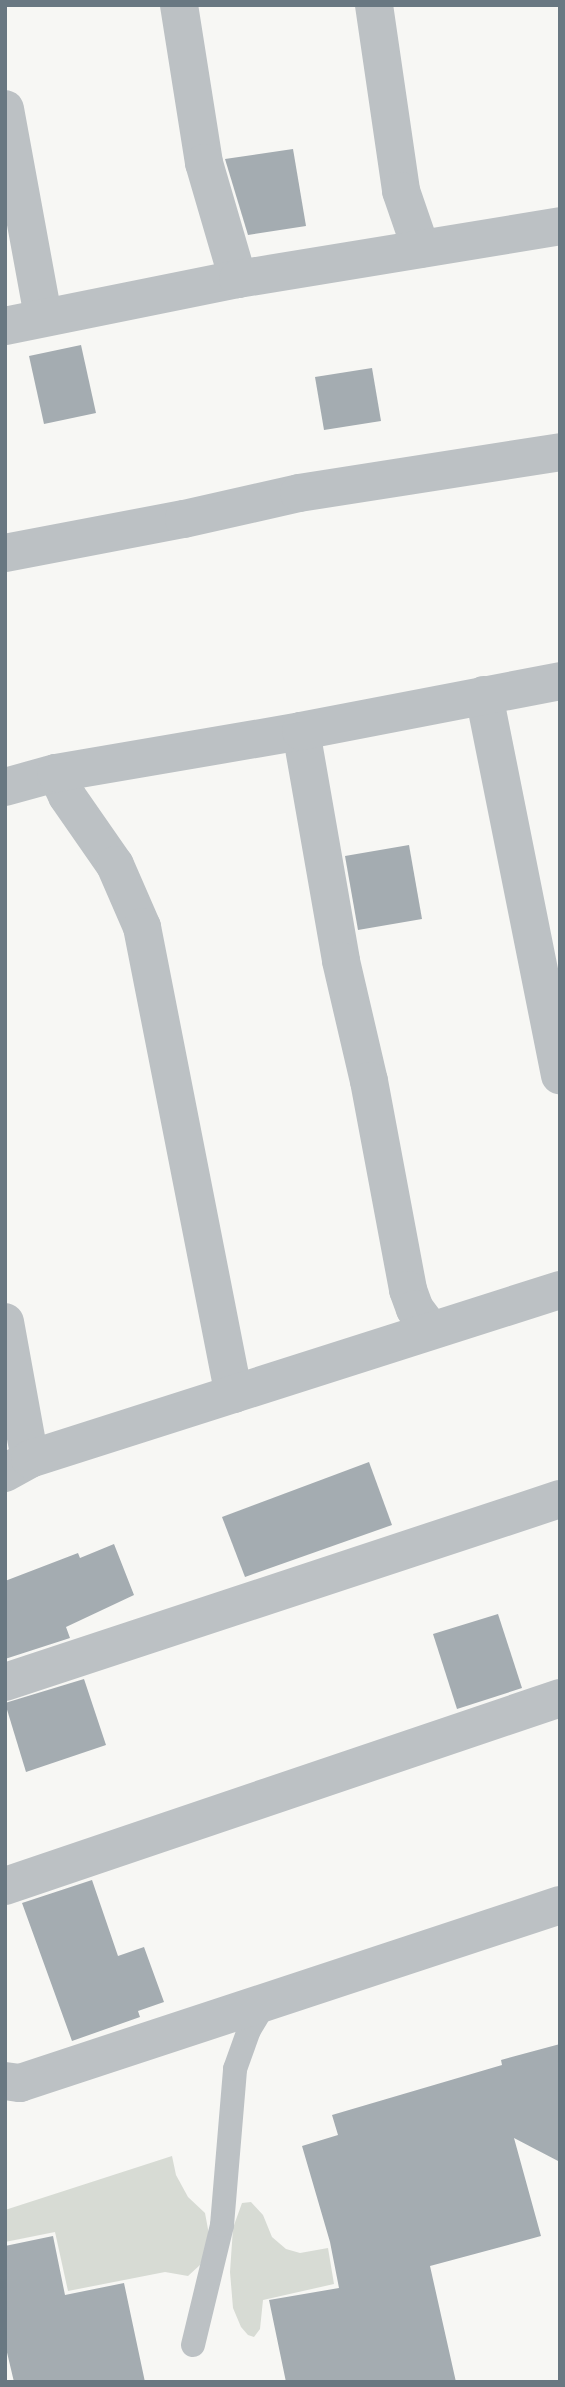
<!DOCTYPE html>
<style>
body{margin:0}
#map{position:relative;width:565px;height:2387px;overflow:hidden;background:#f7f7f4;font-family:Ubuntu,sans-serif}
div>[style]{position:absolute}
.green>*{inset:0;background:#d7dbd4}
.building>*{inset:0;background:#a4acb1}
.service>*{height:24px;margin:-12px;padding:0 12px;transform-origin:12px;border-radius:12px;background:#bcc1c4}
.minor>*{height:38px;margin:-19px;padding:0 19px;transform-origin:19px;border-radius:19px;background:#bcc1c4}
span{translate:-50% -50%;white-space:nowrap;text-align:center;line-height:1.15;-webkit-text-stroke:7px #fff;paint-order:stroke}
.frame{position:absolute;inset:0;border:7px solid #697882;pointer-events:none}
</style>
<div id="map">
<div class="green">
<div style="clip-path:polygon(172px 2156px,176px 2175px,188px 2197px,205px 2213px,210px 2240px,200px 2265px,188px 2276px,165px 2272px,68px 2291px,55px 2232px,5px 2242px,5px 2210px)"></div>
<div style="clip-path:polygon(251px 2202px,263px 2215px,272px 2237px,286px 2249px,300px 2253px,328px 2248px,334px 2284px,263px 2300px,260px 2329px,254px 2337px,248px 2335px,241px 2327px,233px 2308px,230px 2272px,233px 2228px,242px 2203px)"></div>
</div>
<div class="building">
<div style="clip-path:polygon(293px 149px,306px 226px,248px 235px,225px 159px)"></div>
<div style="clip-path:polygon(81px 345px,96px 413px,44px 424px,29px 356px)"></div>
<div style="clip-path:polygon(372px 368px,381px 421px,324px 430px,315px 377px)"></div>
<div style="clip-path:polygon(409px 845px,422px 919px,358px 930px,345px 856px)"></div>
<div style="clip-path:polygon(369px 1462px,392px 1525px,245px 1577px,222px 1517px)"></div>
<div style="clip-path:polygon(114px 1544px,134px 1595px,66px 1627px,70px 1638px,5px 1659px,5px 1581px,78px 1553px,80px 1558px)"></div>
<div style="clip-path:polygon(498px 1614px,522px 1688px,457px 1709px,433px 1634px)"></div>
<div style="clip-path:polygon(84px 1679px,106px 1745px,26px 1772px,5px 1703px)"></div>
<div style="clip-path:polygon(92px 1880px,118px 1956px,144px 1947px,164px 2002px,138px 2011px,140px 2017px,72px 2041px,22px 1903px)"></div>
<div style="clip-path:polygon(560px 2044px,560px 2162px,514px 2138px,541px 2236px,430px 2266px,456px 2382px,286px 2382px,269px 2300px,339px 2288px,330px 2242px,302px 2146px,338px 2135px,332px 2115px,502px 2065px,501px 2060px)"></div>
<div style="clip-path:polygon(53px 2236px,65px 2295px,124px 2283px,145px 2382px,14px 2382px,5px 2344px,5px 2246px)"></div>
</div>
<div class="service">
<div style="left:193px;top:2345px;width:123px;rotate:-76.4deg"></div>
<div style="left:222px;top:2225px;width:157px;rotate:-85.2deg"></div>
<div style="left:235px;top:2069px;width:41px;rotate:-70.3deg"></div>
<div style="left:249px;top:2030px;width:35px;rotate:-59deg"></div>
</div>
<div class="minor">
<div style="left:179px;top:5px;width:160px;rotate:81deg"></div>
<div style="left:204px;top:163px;width:121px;rotate:73.7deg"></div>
<div style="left:374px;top:5px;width:188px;rotate:81.7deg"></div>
<div style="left:401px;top:191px;width:61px;rotate:71deg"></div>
<div style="left:5px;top:109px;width:211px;rotate:79.6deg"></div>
<div style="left:5px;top:326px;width:238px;rotate:-11.4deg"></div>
<div style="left:238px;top:279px;width:326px;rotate:-9.3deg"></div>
<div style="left:5px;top:553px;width:182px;rotate:-10.8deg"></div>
<div style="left:184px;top:519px;width:118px;rotate:-12.7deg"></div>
<div style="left:299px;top:493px;width:264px;rotate:-8.9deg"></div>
<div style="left:484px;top:695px;width:388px;rotate:78.7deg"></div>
<div style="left:301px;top:731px;width:233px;rotate:80.1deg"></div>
<div style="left:341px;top:961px;width:123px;rotate:76.9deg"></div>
<div style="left:369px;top:1081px;width:213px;rotate:79.4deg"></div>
<div style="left:408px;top:1290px;width:20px;rotate:70deg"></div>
<div style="left:415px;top:1309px;width:26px;rotate:53deg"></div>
<div style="left:56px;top:773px;width:25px;rotate:64deg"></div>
<div style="left:67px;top:796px;width:84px;rotate:55.2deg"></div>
<div style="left:115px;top:865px;width:68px;rotate:66.5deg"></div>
<div style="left:142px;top:927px;width:476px;rotate:78.9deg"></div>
<div style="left:5px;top:787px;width:53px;rotate:-15.4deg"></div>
<div style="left:56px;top:773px;width:249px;rotate:-9.7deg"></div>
<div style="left:301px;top:731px;width:264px;rotate:-10.9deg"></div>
<div style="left:5px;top:1322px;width:139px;rotate:79.7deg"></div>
<div style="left:5px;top:1473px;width:29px;rotate:-29deg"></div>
<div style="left:30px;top:1459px;width:556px;rotate:-17.69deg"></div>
<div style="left:5px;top:1682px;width:584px;rotate:-18.25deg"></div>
<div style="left:5px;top:1886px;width:586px;rotate:-18.71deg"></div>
<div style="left:5px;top:2081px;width:15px;rotate:8deg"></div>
<div style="left:20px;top:2083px;width:569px;rotate:-18.24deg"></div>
</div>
<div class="frame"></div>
</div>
